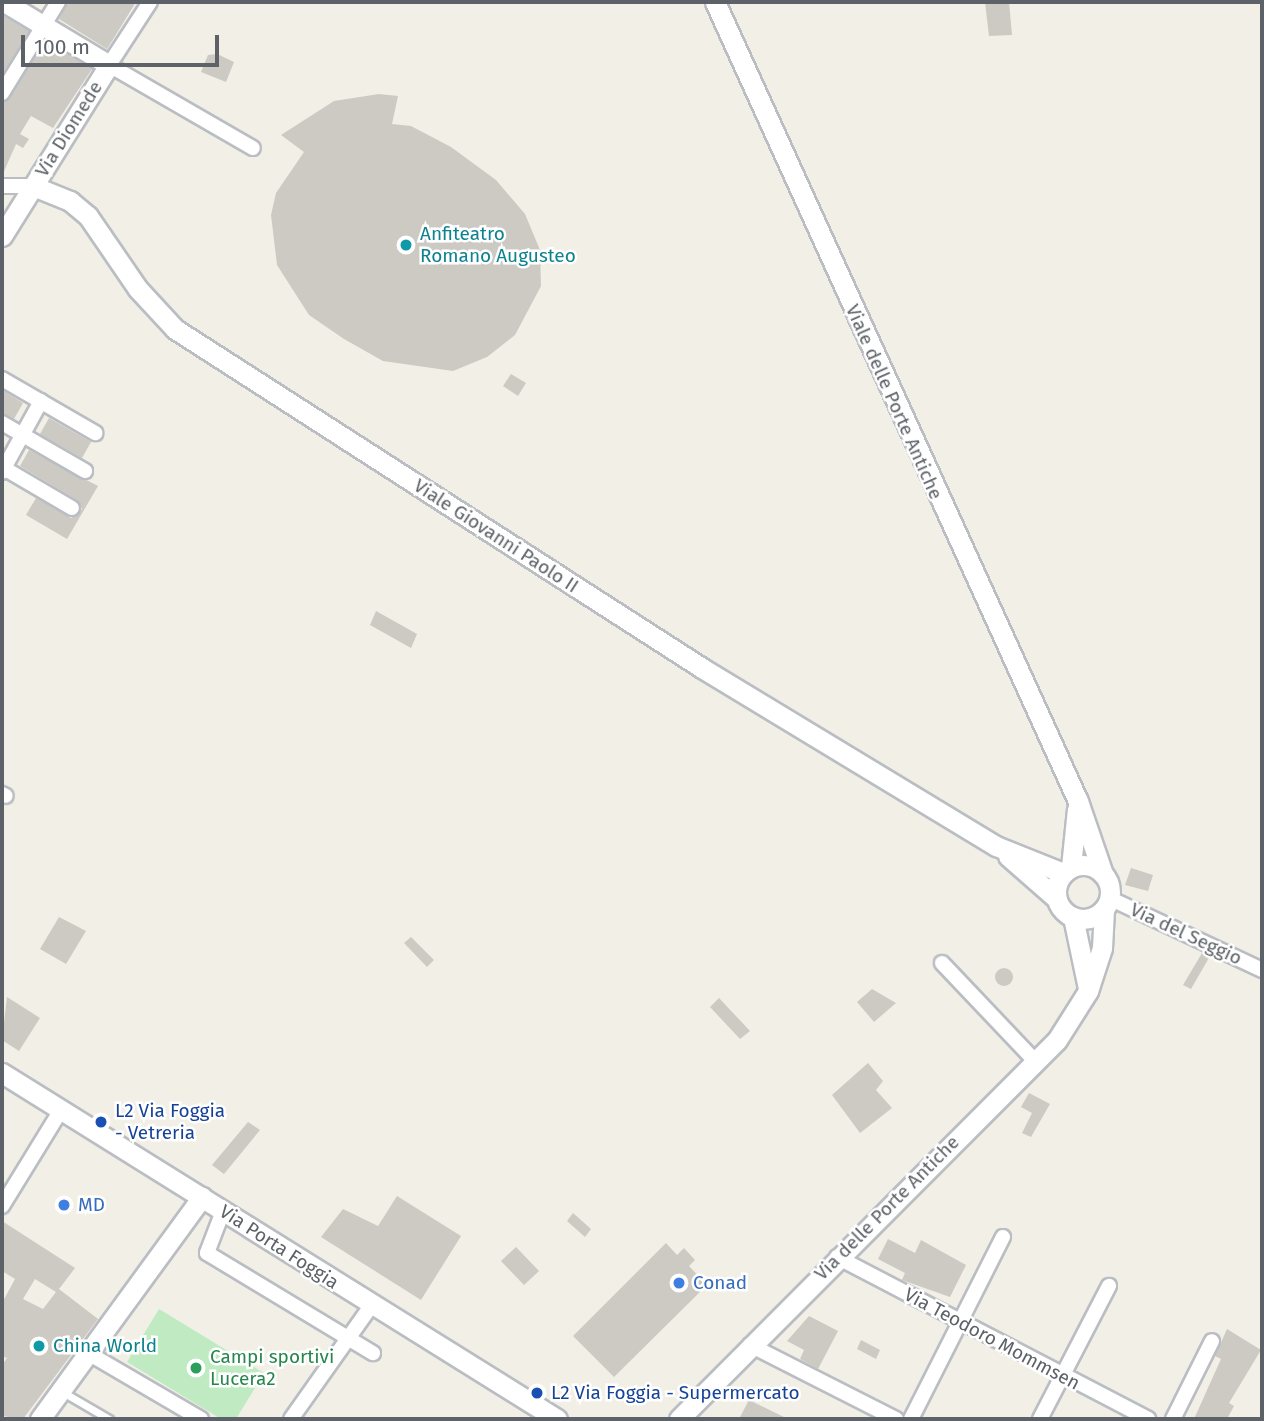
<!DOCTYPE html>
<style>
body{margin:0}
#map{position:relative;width:1264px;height:1421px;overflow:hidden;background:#f1efe6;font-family:"Fira Sans",sans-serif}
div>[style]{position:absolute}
.green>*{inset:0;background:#c0ebc2}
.building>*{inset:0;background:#cccac3}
.round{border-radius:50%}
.roads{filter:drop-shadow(2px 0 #babec3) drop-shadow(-2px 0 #babec3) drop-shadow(0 2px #babec3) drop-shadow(0 -2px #babec3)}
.lane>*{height:7px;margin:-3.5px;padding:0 3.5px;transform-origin:3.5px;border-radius:3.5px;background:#fff}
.street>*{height:14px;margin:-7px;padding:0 7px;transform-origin:7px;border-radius:7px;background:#fff}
.secondary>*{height:19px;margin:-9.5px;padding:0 9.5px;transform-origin:9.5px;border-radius:9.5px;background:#fff}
.secondary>.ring{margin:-9.5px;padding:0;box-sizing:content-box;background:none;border:19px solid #fff;border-radius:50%}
.dots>*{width:19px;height:19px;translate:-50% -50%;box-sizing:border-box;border:4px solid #fff;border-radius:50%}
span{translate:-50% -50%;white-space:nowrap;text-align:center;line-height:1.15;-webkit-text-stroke:5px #fff;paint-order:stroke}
.street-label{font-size:19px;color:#5d6268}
.culture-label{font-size:19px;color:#0d838f}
.left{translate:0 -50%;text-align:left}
.transit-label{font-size:19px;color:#164399}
.shop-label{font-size:19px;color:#366cbe}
.leisure-label{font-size:19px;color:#27864d}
.frame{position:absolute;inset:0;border:4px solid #5d6268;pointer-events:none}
.scale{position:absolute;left:21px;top:35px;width:198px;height:32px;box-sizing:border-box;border:4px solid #5d6268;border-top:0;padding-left:9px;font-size:21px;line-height:24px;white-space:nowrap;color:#5d6268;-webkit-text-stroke:5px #fff;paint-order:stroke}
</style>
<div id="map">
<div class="green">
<div style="clip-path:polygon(159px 1309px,264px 1373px,236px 1419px,221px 1419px,127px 1362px)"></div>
</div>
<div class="building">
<div style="clip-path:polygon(68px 2px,136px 2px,107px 49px,59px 19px)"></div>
<div style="clip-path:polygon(985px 2px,1009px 2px,1012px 35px,989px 36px)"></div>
<div style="clip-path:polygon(2px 15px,29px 31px,2px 75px)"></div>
<div style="clip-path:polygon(45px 41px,92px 69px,53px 128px,31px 116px,20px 134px,29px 139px,23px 148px,16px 144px,2px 176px,2px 103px,10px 98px)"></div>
<div style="clip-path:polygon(217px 54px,234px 62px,226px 82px,201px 72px,208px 55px)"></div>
<div style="clip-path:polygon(379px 94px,398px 96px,392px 124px,411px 126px,451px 147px,496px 180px,525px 214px,540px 250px,541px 286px,515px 335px,487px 357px,453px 371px,383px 361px,344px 339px,309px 315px,277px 265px,271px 215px,276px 193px,304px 152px,281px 135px,334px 101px)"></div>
<div style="clip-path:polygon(511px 374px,526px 383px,518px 396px,503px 386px)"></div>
<div style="clip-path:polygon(2px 390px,23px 403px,14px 419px,2px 413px)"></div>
<div style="clip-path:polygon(49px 418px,91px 442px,82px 458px,40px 434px)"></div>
<div style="clip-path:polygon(29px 450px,98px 486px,67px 539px,26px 515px,36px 498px,71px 518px,82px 509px,77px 500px,20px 466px)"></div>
<div style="clip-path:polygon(376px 611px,417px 634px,411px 648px,370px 625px)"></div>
<div style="clip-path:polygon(1131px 868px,1153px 875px,1148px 891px,1125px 885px)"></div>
<div style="clip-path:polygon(59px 917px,86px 931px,66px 964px,40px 949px)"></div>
<div style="clip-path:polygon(411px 937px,434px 960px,427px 967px,404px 943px)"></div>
<div style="clip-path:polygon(1202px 953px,1210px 956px,1191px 989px,1183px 985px)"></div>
<div class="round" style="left:995px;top:968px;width:18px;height:18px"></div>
<div style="clip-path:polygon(872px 989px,896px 1003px,874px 1022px,857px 1002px)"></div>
<div style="clip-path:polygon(7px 997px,40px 1018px,19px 1051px,2px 1040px)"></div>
<div style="clip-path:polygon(719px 998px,750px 1031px,740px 1039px,710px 1007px)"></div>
<div style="clip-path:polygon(868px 1063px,883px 1081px,876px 1090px,892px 1108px,860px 1133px,832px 1095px)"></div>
<div style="clip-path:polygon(1029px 1093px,1050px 1104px,1031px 1137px,1022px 1133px,1032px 1113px,1021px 1107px)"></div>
<div style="clip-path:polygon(248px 1122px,260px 1130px,224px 1174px,212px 1165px)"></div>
<div style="clip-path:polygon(397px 1196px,461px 1236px,421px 1300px,321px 1237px,343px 1209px,378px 1226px)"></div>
<div style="clip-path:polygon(573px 1213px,591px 1229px,585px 1237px,567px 1221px)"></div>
<div style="clip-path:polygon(evenodd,2px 1221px,75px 1268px,59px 1289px,98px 1319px,23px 1419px,2px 1416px,2px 1365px,7px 1358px,2px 1356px,2px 1303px,15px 1279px,2px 1271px,2px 1221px,35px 1279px,56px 1292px,43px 1309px,23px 1299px,35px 1279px)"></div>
<div style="clip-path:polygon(888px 1239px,915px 1253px,921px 1240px,966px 1265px,950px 1297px,902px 1280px,905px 1273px,878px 1259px)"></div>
<div style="clip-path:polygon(666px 1243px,677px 1255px,684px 1248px,695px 1260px,689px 1266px,707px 1285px,614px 1377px,573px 1336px)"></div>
<div style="clip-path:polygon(516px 1247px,539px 1271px,524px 1285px,501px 1261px)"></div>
<div style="clip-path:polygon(809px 1316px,838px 1331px,818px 1369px,800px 1359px,804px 1350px,787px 1341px)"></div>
<div style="clip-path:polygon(1227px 1329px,1261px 1350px,1229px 1403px,1234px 1406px,1227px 1419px,1194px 1419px,1221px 1359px,1215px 1356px)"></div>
<div style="clip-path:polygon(861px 1340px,880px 1350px,876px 1359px,857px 1349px)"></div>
<div style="clip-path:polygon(749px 1400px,788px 1419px,739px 1419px)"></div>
</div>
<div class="roads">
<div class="lane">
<div style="left:61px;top:1391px;width:56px;rotate:30.3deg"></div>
</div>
<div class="street">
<div style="left:150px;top:2px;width:75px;rotate:123.1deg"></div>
<div style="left:109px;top:65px;width:166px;rotate:30deg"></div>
<div style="left:2px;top:93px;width:107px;rotate:-58.4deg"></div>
<div style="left:2px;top:186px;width:31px"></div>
<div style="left:2px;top:379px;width:108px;rotate:30.1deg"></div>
<div style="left:2px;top:423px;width:96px;rotate:30deg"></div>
<div style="left:2px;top:467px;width:81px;rotate:30.4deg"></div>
<div style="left:2px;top:472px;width:81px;rotate:-61.2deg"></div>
<div style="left:2px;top:794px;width:4px;rotate:27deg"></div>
<div style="left:1109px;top:898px;width:169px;rotate:25.2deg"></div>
<div style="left:942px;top:963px;width:135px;rotate:46.5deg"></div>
<div style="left:2px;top:1206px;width:113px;rotate:-58.4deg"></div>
<div style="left:223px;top:1211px;width:45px;rotate:110.9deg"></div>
<div style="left:207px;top:1253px;width:194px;rotate:31.1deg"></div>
<div style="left:837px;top:1257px;width:351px;rotate:27.5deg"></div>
<div style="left:750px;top:1345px;width:164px;rotate:26.9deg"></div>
<div style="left:88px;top:1353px;width:131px;rotate:30.3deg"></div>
<div style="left:291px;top:1419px;width:138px;rotate:-54.7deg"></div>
<div style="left:911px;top:1419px;width:204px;rotate:-63.2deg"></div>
<div style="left:1040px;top:1419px;width:150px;rotate:-62.6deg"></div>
<div style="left:1173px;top:1419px;width:87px;rotate:-63.4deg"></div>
</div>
<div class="secondary">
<div style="left:715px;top:2px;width:878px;rotate:65.57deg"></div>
<div style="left:1078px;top:801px;width:77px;rotate:71.1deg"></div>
<div style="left:33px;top:186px;width:40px;rotate:22deg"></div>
<div style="left:70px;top:201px;width:23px;rotate:40deg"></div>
<div style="left:88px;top:216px;width:88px;rotate:55.6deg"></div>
<div style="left:138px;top:289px;width:54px;rotate:47.2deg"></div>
<div style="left:175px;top:329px;width:627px;rotate:32.75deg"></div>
<div style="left:702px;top:668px;width:344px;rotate:31.2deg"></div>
<div style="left:996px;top:846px;width:72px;rotate:21.9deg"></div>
<div style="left:2px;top:236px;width:202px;rotate:-58deg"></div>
<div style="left:109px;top:65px;width:122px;rotate:-149deg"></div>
<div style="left:1008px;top:856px;width:65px;rotate:41.3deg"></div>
<div class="ring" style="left:1056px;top:865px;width:35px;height:35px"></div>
<div style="left:1071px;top:867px;width:58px;rotate:-84.1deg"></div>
<div style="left:1073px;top:917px;width:73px;rotate:78.1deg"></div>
<div style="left:2px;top:1073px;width:654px;rotate:31.94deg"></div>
<div style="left:40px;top:1419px;width:275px;rotate:-53.9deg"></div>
<div style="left:679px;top:1419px;width:535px;rotate:-45.08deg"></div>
<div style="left:1057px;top:1040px;width:58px;rotate:-57.7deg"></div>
<div style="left:1088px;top:991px;width:45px;rotate:-72deg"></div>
<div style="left:1102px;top:948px;width:39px;rotate:-87deg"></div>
</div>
</div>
<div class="dots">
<div style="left:406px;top:245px;background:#0f9aa8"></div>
<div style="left:101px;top:1122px;background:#1a4fb4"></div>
<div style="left:64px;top:1205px;background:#3f7fe0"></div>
<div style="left:679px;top:1283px;background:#3f7fe0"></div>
<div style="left:39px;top:1346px;background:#0f9aa8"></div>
<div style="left:196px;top:1368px;background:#2e9e5b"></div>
<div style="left:537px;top:1393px;background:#1a4fb4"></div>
</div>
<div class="street-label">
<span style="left:69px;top:129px;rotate:-58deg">Via Diomede</span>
<span style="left:894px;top:402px;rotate:66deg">Viale delle Porte Antiche</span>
<span style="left:496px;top:536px;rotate:33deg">Viale Giovanni Paolo II</span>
<span style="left:1186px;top:934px;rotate:25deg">Via del Seggio</span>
<span style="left:887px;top:1208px;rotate:-45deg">Via delle Porte Antiche</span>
<span style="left:279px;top:1247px;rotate:33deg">Via Porta Foggia</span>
<span style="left:992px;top:1339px;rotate:28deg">Via Teodoro Mommsen</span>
</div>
<div class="culture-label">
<span class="left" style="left:420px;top:245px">Anfiteatro<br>Romano Augusteo</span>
<span class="left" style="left:53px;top:1346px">China World</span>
</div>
<div class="transit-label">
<span class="left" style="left:115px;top:1122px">L2 Via Foggia<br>- Vetreria</span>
<span class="left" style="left:551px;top:1393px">L2 Via Foggia - Supermercato</span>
</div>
<div class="shop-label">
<span class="left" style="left:78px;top:1205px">MD</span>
<span class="left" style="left:693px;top:1283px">Conad</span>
</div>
<div class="leisure-label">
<span class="left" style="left:210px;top:1368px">Campi sportivi<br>Lucera2</span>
</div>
<div class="frame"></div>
<div class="scale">100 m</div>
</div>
